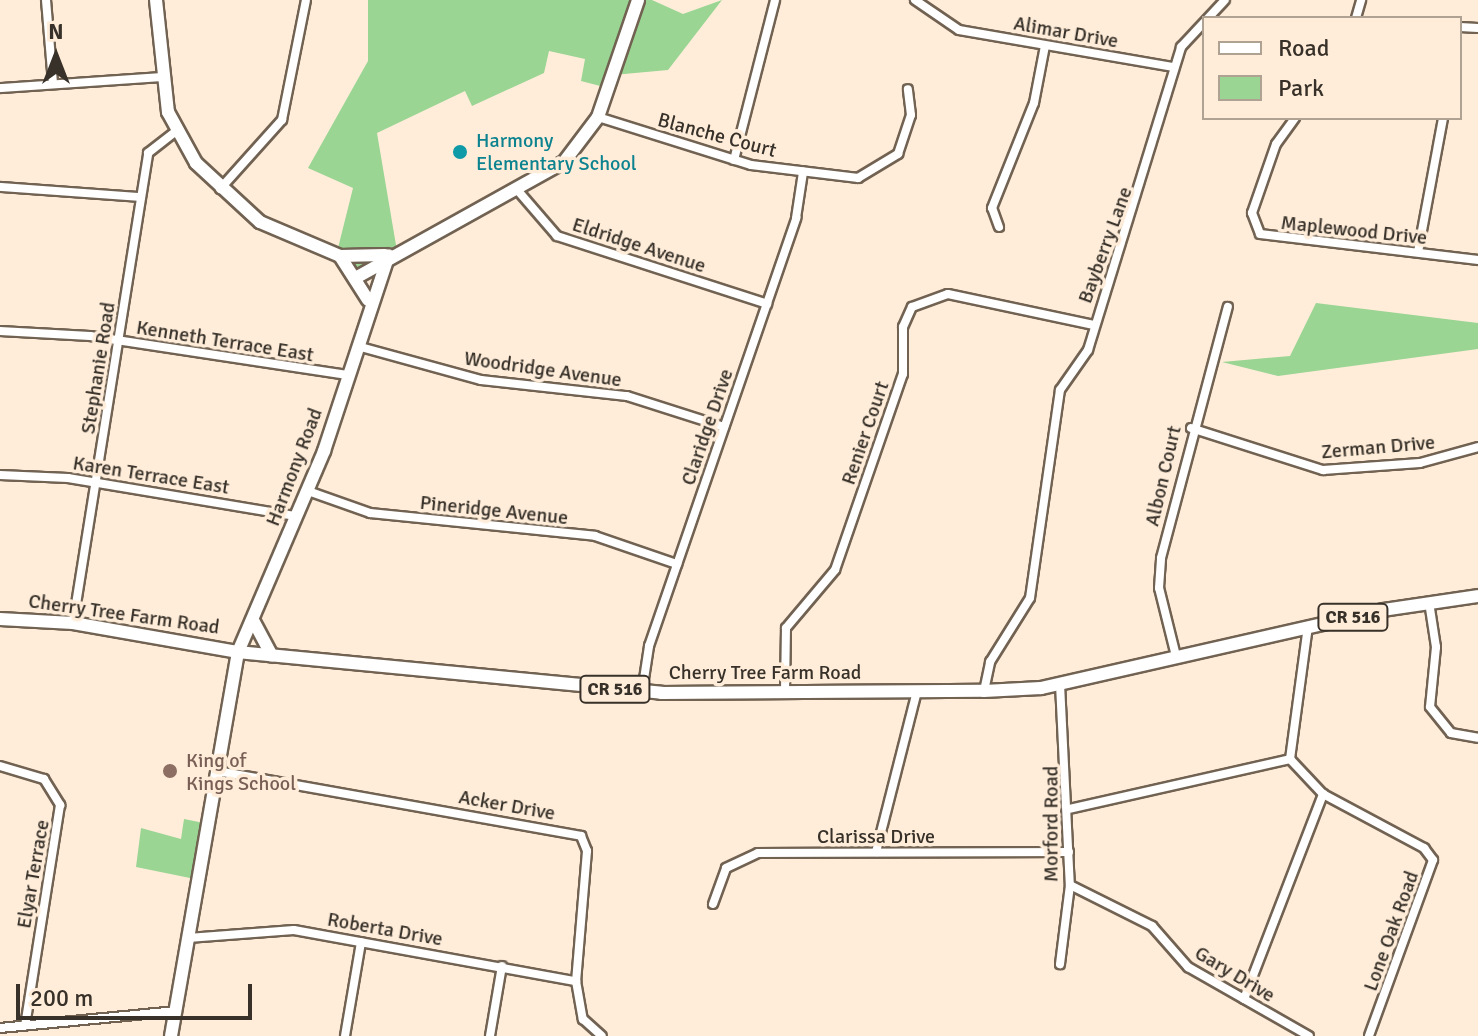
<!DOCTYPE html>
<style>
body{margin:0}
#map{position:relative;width:1478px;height:1036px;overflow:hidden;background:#ffedda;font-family:Signika,sans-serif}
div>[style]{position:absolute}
.green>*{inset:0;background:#9ad593}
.roads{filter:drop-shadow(2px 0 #716252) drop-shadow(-2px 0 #716252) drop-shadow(0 2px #716252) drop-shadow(0 -2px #716252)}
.street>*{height:8px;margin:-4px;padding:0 4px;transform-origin:4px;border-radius:4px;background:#fff}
.secondary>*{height:12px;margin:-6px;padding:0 6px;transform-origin:6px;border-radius:6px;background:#fff}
.primary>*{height:12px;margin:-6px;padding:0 6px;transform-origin:6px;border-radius:6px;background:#fff}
.dots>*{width:22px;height:22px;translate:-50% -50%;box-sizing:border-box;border:4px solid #ffedda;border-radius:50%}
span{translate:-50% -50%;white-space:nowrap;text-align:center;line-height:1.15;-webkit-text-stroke:7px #ffedda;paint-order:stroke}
.shield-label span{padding:2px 6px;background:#ffedda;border:2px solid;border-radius:6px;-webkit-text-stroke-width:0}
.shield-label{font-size:18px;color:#373129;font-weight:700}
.street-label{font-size:20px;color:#373129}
.culture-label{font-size:20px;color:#0d838f}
.left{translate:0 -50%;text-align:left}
.education-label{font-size:20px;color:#785e54}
.legend{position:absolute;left:1202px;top:16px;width:260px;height:104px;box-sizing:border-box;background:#ffedda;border:2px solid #afa293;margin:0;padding:10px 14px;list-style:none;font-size:24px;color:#373129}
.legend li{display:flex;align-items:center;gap:16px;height:40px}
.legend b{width:40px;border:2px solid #afa293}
.north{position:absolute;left:16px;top:16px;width:80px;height:80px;-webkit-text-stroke:6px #ffedda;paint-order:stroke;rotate:0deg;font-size:22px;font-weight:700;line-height:32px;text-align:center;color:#373129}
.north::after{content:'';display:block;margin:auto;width:28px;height:36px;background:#373129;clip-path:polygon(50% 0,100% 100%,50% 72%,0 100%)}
.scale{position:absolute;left:16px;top:984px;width:236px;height:36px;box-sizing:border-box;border:4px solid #373129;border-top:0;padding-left:10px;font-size:24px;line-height:28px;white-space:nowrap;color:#373129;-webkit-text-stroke:6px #ffedda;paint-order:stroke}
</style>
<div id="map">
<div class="green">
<div style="clip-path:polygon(368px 0,652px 0,683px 14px,722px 0,668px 70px,613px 75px,608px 88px,581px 81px,585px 59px,549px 51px,544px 73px,472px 106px,465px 91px,377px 133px,397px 251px,361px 275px,337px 252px,353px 188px,308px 168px,368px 61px)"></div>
<div style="clip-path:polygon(1316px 303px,1478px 323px,1478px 349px,1278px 376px,1222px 362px,1290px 356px)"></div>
<div style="clip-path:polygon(184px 819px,204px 823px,201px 841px,211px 842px,206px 868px,195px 879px,136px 867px,141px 828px,181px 839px)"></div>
</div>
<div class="roads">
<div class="street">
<div style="left:46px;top:0;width:84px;rotate:85.2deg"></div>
<div style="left:915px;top:0;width:53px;rotate:34.3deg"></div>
<div style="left:959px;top:30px;width:218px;rotate:9.8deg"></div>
<div style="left:1356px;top:18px;width:19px;rotate:-74deg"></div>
<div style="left:1460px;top:27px;width:18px;rotate:3deg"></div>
<div style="left:0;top:88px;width:162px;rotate:-3.9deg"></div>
<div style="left:598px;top:117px;width:160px;rotate:17.4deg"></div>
<div style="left:751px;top:165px;width:108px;rotate:6.9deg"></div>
<div style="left:858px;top:178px;width:47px;rotate:-31deg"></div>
<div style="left:898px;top:154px;width:41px;rotate:-71.6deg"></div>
<div style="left:911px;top:115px;width:26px;rotate:-97deg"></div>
<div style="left:1295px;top:118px;width:32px;rotate:126deg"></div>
<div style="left:1276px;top:144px;width:73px;rotate:109.2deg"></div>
<div style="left:1252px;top:213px;width:22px;rotate:69deg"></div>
<div style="left:1260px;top:234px;width:220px;rotate:6.8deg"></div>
<div style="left:734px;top:160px;width:165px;rotate:-75.6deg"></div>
<div style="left:0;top:187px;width:141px;rotate:4.1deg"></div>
<div style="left:220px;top:189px;width:93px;rotate:-48.1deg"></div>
<div style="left:282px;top:120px;width:122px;rotate:-78.7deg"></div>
<div style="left:519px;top:192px;width:58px;rotate:49.2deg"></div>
<div style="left:557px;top:236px;width:221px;rotate:17.9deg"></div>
<div style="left:999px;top:227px;width:20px;rotate:-110deg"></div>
<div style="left:992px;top:208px;width:113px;rotate:-68.2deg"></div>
<div style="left:1034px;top:103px;width:58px;rotate:-79.1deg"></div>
<div style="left:1418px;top:252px;width:136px;rotate:-79.4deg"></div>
<div style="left:0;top:331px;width:90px;rotate:3.2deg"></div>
<div style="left:90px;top:336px;width:262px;rotate:8.6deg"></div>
<div style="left:357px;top:346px;width:129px;rotate:15.3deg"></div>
<div style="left:481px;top:380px;width:147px;rotate:6.3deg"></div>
<div style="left:627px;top:396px;width:102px;rotate:17.7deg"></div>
<div style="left:1191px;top:428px;width:139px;rotate:17.7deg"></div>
<div style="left:1323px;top:470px;width:97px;rotate:-4.1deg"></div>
<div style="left:1420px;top:463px;width:60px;rotate:-15.4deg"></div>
<div style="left:0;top:475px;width:68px;rotate:2.5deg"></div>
<div style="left:68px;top:478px;width:231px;rotate:9.5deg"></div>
<div style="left:308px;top:491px;width:66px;rotate:19.5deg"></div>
<div style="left:370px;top:513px;width:226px;rotate:5.8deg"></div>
<div style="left:595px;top:536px;width:87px;rotate:18.9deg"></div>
<div style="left:1429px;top:602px;width:46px;rotate:81.2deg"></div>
<div style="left:1436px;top:647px;width:60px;rotate:95.7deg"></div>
<div style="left:1430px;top:707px;width:33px;rotate:51deg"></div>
<div style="left:1451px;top:733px;width:27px;rotate:10deg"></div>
<div style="left:73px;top:623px;width:476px;rotate:-80.9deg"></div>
<div style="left:148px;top:153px;width:34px;rotate:-38deg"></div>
<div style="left:1308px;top:626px;width:134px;rotate:97.7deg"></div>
<div style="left:1290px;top:759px;width:48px;rotate:46.7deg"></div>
<div style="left:1323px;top:794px;width:115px;rotate:28.1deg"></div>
<div style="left:1424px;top:848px;width:15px;rotate:53deg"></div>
<div style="left:1433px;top:860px;width:187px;rotate:110deg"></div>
<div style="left:1176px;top:656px;width:70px;rotate:-104deg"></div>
<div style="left:1159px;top:588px;width:30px;rotate:-86deg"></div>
<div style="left:1161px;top:558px;width:260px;rotate:-75.1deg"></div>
<div style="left:1060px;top:684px;width:201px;rotate:87.2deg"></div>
<div style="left:1070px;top:885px;width:80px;rotate:97.2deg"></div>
<div style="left:785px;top:691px;width:63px;rotate:-89.1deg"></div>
<div style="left:786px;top:628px;width:76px;rotate:-49.8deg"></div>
<div style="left:835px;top:570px;width:207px;rotate:-70.9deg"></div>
<div style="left:903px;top:374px;width:47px;rotate:-90deg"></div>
<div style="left:903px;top:327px;width:22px;rotate:-66deg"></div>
<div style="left:912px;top:307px;width:38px;rotate:-20deg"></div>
<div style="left:948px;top:294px;width:149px;rotate:12deg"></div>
<div style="left:984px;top:691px;width:30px;rotate:-78deg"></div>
<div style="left:990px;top:662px;width:75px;rotate:-58deg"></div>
<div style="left:1030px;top:598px;width:210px;rotate:-81.8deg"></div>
<div style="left:1060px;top:390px;width:49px;rotate:-55deg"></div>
<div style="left:1088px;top:350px;width:317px;rotate:-72.9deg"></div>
<div style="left:1181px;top:47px;width:64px;rotate:-46.9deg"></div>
<div style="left:642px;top:692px;width:47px;rotate:-81.3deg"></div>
<div style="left:649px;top:646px;width:453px;rotate:-71deg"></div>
<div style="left:796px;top:218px;width:47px;rotate:-81.3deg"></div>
<div style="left:0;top:766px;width:46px;rotate:16.5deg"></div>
<div style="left:44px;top:779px;width:31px;rotate:58deg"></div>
<div style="left:60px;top:805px;width:223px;rotate:99deg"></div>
<div style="left:217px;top:771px;width:370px;rotate:10.1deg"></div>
<div style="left:581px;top:836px;width:16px;rotate:68deg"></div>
<div style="left:587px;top:851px;width:130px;rotate:94.8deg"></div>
<div style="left:576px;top:981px;width:39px;rotate:80deg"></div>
<div style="left:583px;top:1019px;width:25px;rotate:42deg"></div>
<div style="left:1069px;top:809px;width:227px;rotate:-12.7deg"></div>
<div style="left:876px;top:852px;width:166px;rotate:-75.7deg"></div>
<div style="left:1070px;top:885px;width:92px;rotate:26.6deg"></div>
<div style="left:1152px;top:926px;width:55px;rotate:48.7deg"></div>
<div style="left:1188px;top:967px;width:139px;rotate:29.7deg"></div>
<div style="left:713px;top:904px;width:38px;rotate:-70deg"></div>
<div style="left:726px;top:868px;width:35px;rotate:-25deg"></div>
<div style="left:758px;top:853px;width:311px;rotate:-0.2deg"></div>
<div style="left:188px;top:938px;width:106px;rotate:-4.3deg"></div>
<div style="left:294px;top:930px;width:287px;rotate:10.3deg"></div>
<div style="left:1244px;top:999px;width:220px;rotate:-68.9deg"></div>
<div style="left:0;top:1028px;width:176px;rotate:-5.5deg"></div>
<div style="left:345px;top:1036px;width:95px;rotate:-80.3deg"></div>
<div style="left:490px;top:1036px;width:71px;rotate:-80.3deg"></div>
</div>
<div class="secondary">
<div style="left:156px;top:0;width:113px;rotate:83.9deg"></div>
<div style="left:168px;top:112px;width:58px;rotate:61.2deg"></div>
<div style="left:196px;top:163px;width:87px;rotate:42.7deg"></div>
<div style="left:260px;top:222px;width:87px;rotate:23deg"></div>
<div style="left:340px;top:256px;width:52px;rotate:57.5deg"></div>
<div style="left:340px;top:256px;width:45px;rotate:-1.3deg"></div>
<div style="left:359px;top:276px;width:235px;rotate:-29.1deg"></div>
<div style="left:564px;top:162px;width:56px;rotate:-52.9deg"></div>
<div style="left:598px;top:117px;width:124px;rotate:-71.1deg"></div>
<div style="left:254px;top:622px;width:38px;rotate:62deg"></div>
<div style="left:171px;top:1036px;width:390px;rotate:-80.1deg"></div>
<div style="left:238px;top:652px;width:219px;rotate:-66.8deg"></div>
<div style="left:324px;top:451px;width:206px;rotate:-71.7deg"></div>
</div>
<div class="primary">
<div style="left:0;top:619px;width:73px;rotate:3.1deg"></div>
<div style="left:73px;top:623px;width:168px;rotate:10deg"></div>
<div style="left:238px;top:652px;width:425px;rotate:5.5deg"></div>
<div style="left:661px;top:693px;width:323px;rotate:-0.4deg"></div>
<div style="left:984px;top:691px;width:57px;rotate:-3deg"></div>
<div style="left:1041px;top:688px;width:351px;rotate:-12.8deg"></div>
<div style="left:1383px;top:610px;width:96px;rotate:-8.4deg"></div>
</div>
</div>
<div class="dots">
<div style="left:460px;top:152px;background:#0f9aa8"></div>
<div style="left:170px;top:771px;background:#8d6e63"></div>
</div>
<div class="shield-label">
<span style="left:1353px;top:617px">CR 516</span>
<span style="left:615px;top:689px">CR 516</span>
</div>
<div class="street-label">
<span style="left:1066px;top:32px;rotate:10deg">Alimar Drive</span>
<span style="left:717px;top:135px;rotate:15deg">Blanche Court</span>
<span style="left:1354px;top:230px;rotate:6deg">Maplewood Drive</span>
<span style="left:639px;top:245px;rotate:18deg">Eldridge Avenue</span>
<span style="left:1105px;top:245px;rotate:-70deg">Bayberry Lane</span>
<span style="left:225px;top:341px;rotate:9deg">Kenneth Terrace East</span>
<span style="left:98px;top:368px;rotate:-81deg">Stephanie Road</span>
<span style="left:543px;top:369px;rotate:8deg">Woodridge Avenue</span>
<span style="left:707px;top:427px;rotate:-71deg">Claridge Drive</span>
<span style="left:865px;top:433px;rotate:-71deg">Renier Court</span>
<span style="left:1378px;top:447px;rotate:-5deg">Zerman Drive</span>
<span style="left:294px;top:467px;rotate:-69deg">Harmony Road</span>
<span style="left:151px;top:475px;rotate:9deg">Karen Terrace East</span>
<span style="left:1163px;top:476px;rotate:-77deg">Albon Court</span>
<span style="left:494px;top:510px;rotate:6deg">Pineridge Avenue</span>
<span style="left:124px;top:614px;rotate:8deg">Cherry Tree Farm Road</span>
<span style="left:765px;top:672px">Cherry Tree Farm Road</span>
<span style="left:507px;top:805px;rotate:10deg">Acker Drive</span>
<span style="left:1051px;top:824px;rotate:-90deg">Morford Road</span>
<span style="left:876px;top:836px">Clarissa Drive</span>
<span style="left:33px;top:874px;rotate:-80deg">Elyar Terrace</span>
<span style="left:385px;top:929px;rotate:10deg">Roberta Drive</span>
<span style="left:1391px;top:931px;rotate:-70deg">Lone Oak Road</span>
<span style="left:1235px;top:974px;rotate:31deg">Gary Drive</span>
</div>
<div class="culture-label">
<span class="left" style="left:476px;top:152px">Harmony<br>Elementary School</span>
</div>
<div class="education-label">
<span class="left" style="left:186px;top:772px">King of<br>Kings School</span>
</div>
<ul class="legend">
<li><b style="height:10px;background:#fff"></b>Road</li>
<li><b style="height:22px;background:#9ad593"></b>Park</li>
</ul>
<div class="north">N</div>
<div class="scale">200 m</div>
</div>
